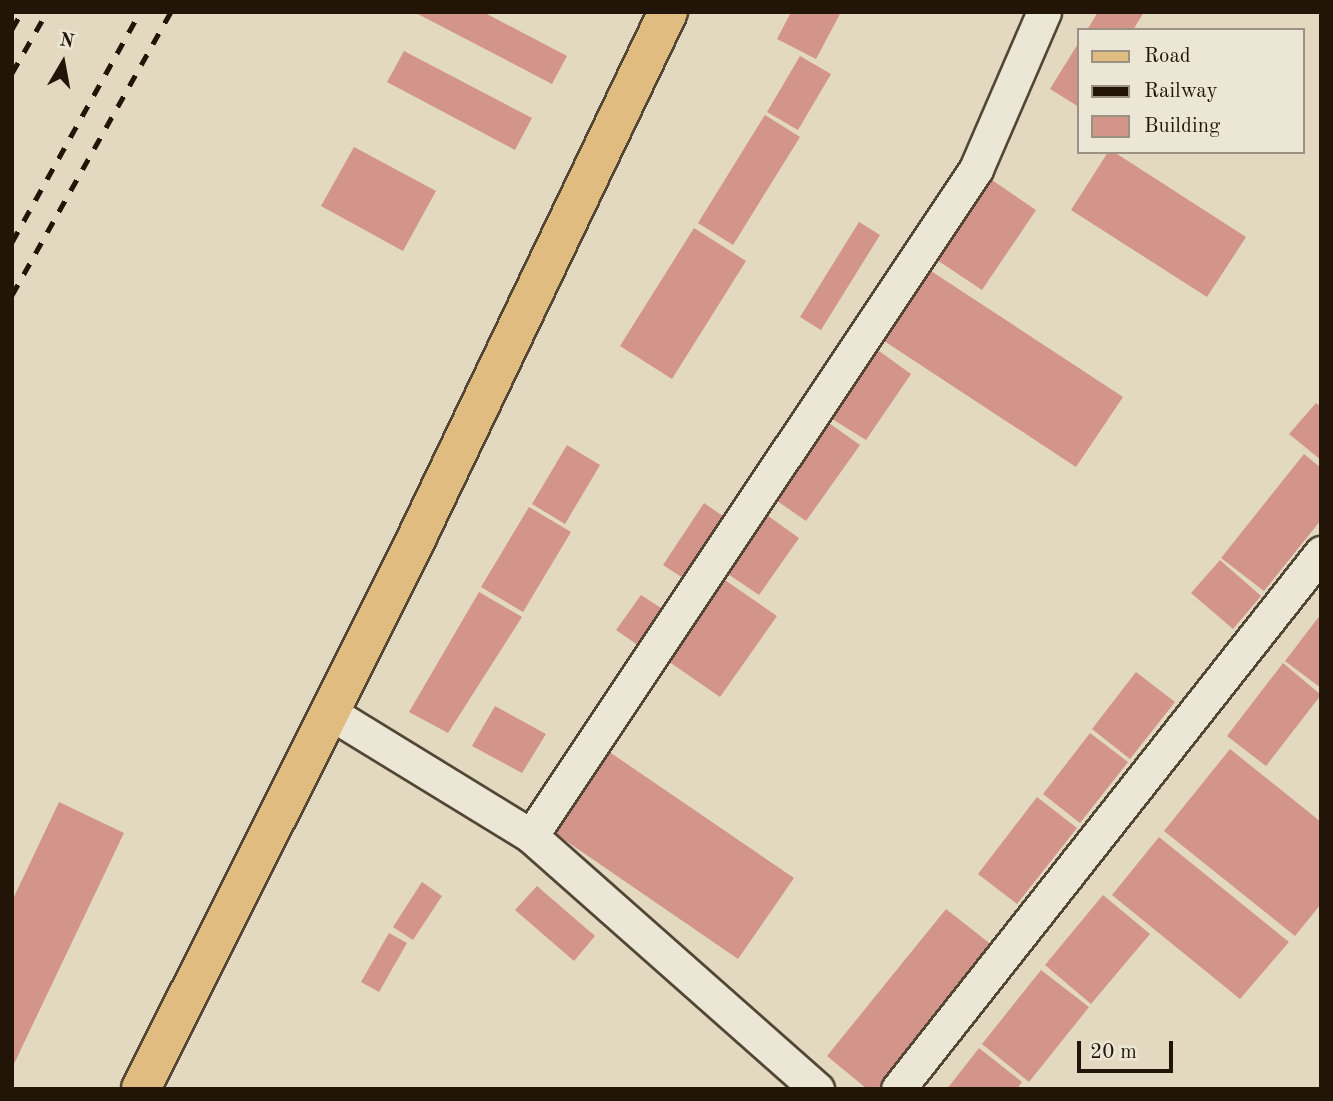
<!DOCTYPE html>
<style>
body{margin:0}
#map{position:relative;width:1333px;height:1101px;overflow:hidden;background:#e2d9c0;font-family:"Old Standard TT",serif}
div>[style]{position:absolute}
.building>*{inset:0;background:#d3958a}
.roads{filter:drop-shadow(2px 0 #524635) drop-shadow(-2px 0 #524635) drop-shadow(0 2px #524635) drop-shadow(0 -2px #524635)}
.minor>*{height:33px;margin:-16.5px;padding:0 16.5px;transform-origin:16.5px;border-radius:16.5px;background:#ece6d6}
.major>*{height:38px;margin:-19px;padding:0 19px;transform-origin:19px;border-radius:19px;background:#e1bc80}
.rail>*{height:5px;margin-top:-2.5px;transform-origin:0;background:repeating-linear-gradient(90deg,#221507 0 12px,transparent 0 24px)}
span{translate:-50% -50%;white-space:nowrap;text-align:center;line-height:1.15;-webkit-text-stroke:6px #ece6d6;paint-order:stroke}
.frame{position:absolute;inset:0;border:14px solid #221507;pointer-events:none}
.legend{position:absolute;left:1077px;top:28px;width:228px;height:126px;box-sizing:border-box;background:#ece6d6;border:2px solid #9b9283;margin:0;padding:9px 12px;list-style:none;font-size:21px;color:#221507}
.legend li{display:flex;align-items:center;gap:14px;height:35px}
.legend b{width:35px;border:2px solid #9b9283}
.north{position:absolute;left:28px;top:28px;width:70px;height:70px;-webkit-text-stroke:5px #ece6d6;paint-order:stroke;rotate:10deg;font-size:19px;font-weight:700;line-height:28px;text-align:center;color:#221507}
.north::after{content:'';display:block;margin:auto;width:24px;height:32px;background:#221507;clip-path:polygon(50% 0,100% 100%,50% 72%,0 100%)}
.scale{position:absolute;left:1077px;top:1041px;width:96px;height:32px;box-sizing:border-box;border:4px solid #221507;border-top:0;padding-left:9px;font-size:21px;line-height:24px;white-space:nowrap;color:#221507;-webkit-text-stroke:5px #ece6d6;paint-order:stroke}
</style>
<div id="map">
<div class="building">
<div style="clip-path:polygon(414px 12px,483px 12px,567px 56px,552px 84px)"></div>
<div style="clip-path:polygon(791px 12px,841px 12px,816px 59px,777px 39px)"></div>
<div style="clip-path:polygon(1098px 12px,1144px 12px,1133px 30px,1087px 30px)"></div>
<div style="clip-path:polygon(1079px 42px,1079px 107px,1050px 89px)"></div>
<div style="clip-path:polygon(404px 51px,532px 118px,515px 150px,387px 82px)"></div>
<div style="clip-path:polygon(800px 56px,831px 74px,798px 130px,767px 112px)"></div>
<div style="clip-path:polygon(765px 115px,800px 137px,733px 245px,698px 223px)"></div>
<div style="clip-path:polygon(354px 147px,436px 191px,403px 251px,321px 206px)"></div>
<div style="clip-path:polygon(1108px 152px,1114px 152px,1246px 237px,1207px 297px,1071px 210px)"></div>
<div style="clip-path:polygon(989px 178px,1036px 210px,982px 290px,934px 258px)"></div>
<div style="clip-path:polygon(859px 222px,880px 235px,821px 330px,800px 317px)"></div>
<div style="clip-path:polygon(694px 228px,746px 261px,672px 379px,620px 346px)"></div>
<div style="clip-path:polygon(928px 269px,1123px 397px,1076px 467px,881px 339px)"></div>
<div style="clip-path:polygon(875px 348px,911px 374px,866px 440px,829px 417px)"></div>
<div style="clip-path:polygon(1316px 403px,1321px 407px,1321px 460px,1289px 434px)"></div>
<div style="clip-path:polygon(826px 421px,860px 445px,806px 521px,773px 498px)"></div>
<div style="clip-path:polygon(567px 445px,600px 465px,565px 524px,532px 504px)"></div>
<div style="clip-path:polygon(1304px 454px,1321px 468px,1321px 520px,1264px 591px,1221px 558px)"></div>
<div style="clip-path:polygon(704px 503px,730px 521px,689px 582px,663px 565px)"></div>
<div style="clip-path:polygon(529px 507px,571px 532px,523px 612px,481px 587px)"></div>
<div style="clip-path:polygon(764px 513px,799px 538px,759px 595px,725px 572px)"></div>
<div style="clip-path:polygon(1220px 560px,1261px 596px,1233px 629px,1191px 593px)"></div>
<div style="clip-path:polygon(722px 578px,777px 616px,720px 697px,665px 659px)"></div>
<div style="clip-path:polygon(479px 592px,522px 617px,448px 733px,409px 712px)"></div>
<div style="clip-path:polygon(641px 595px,667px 612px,642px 648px,616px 630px)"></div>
<div style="clip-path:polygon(1321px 614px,1321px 688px,1285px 661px)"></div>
<div style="clip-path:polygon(1283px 663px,1321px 695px,1266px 766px,1227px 736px)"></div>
<div style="clip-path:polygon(1136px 672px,1175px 702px,1130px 759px,1092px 729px)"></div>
<div style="clip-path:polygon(495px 706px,546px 734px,522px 773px,472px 746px)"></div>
<div style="clip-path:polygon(1090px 733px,1128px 762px,1080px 823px,1043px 794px)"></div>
<div style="clip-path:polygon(1230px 749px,1321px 822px,1321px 904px,1295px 936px,1164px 831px)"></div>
<div style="clip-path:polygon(608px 751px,794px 878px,738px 959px,553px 832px)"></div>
<div style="clip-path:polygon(1037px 797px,1077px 828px,1017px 904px,978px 874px)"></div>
<div style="clip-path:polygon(59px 802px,124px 833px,12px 1068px,12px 901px)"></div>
<div style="clip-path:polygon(1159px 837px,1289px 942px,1240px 999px,1112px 895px)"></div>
<div style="clip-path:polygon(422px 882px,442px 896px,413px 940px,393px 927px)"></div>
<div style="clip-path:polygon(537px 886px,595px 936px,574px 961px,515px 910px)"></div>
<div style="clip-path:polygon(1103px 895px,1150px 934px,1091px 1004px,1045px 965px)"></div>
<div style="clip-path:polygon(946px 909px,993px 946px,877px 1089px,867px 1089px,827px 1056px)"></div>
<div style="clip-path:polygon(389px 933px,407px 943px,379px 992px,361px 982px)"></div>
<div style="clip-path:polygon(1041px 970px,1089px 1007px,1029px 1082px,982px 1044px)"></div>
<div style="clip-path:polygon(979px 1048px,1022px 1082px,1017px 1089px,947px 1089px)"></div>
</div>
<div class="roads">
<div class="minor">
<div style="left:329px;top:712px;width:237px;rotate:31.5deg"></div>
<div style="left:531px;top:836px;width:382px;rotate:41.5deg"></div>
<div style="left:531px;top:836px;width:802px;rotate:-56.29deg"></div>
<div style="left:976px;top:169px;width:171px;rotate:-66.6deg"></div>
<div style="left:898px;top:1089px;width:683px;rotate:-51.72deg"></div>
</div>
<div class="major">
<div style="left:141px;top:1089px;width:619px;rotate:-63.43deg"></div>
<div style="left:418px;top:535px;width:580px;rotate:-64.45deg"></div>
</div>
</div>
<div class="rail">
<div style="left:12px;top:29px;width:20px;rotate:-60deg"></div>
<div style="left:12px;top:73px;width:70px;rotate:-60.2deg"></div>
<div style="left:12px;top:242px;width:263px;rotate:-60.9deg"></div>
<div style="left:12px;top:295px;width:325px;rotate:-60.7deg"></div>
</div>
<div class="frame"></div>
<ul class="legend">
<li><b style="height:9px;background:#e1bc80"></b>Road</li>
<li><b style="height:9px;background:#221507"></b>Railway</li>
<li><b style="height:19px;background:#d3958a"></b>Building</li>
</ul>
<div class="north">N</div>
<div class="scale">20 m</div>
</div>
